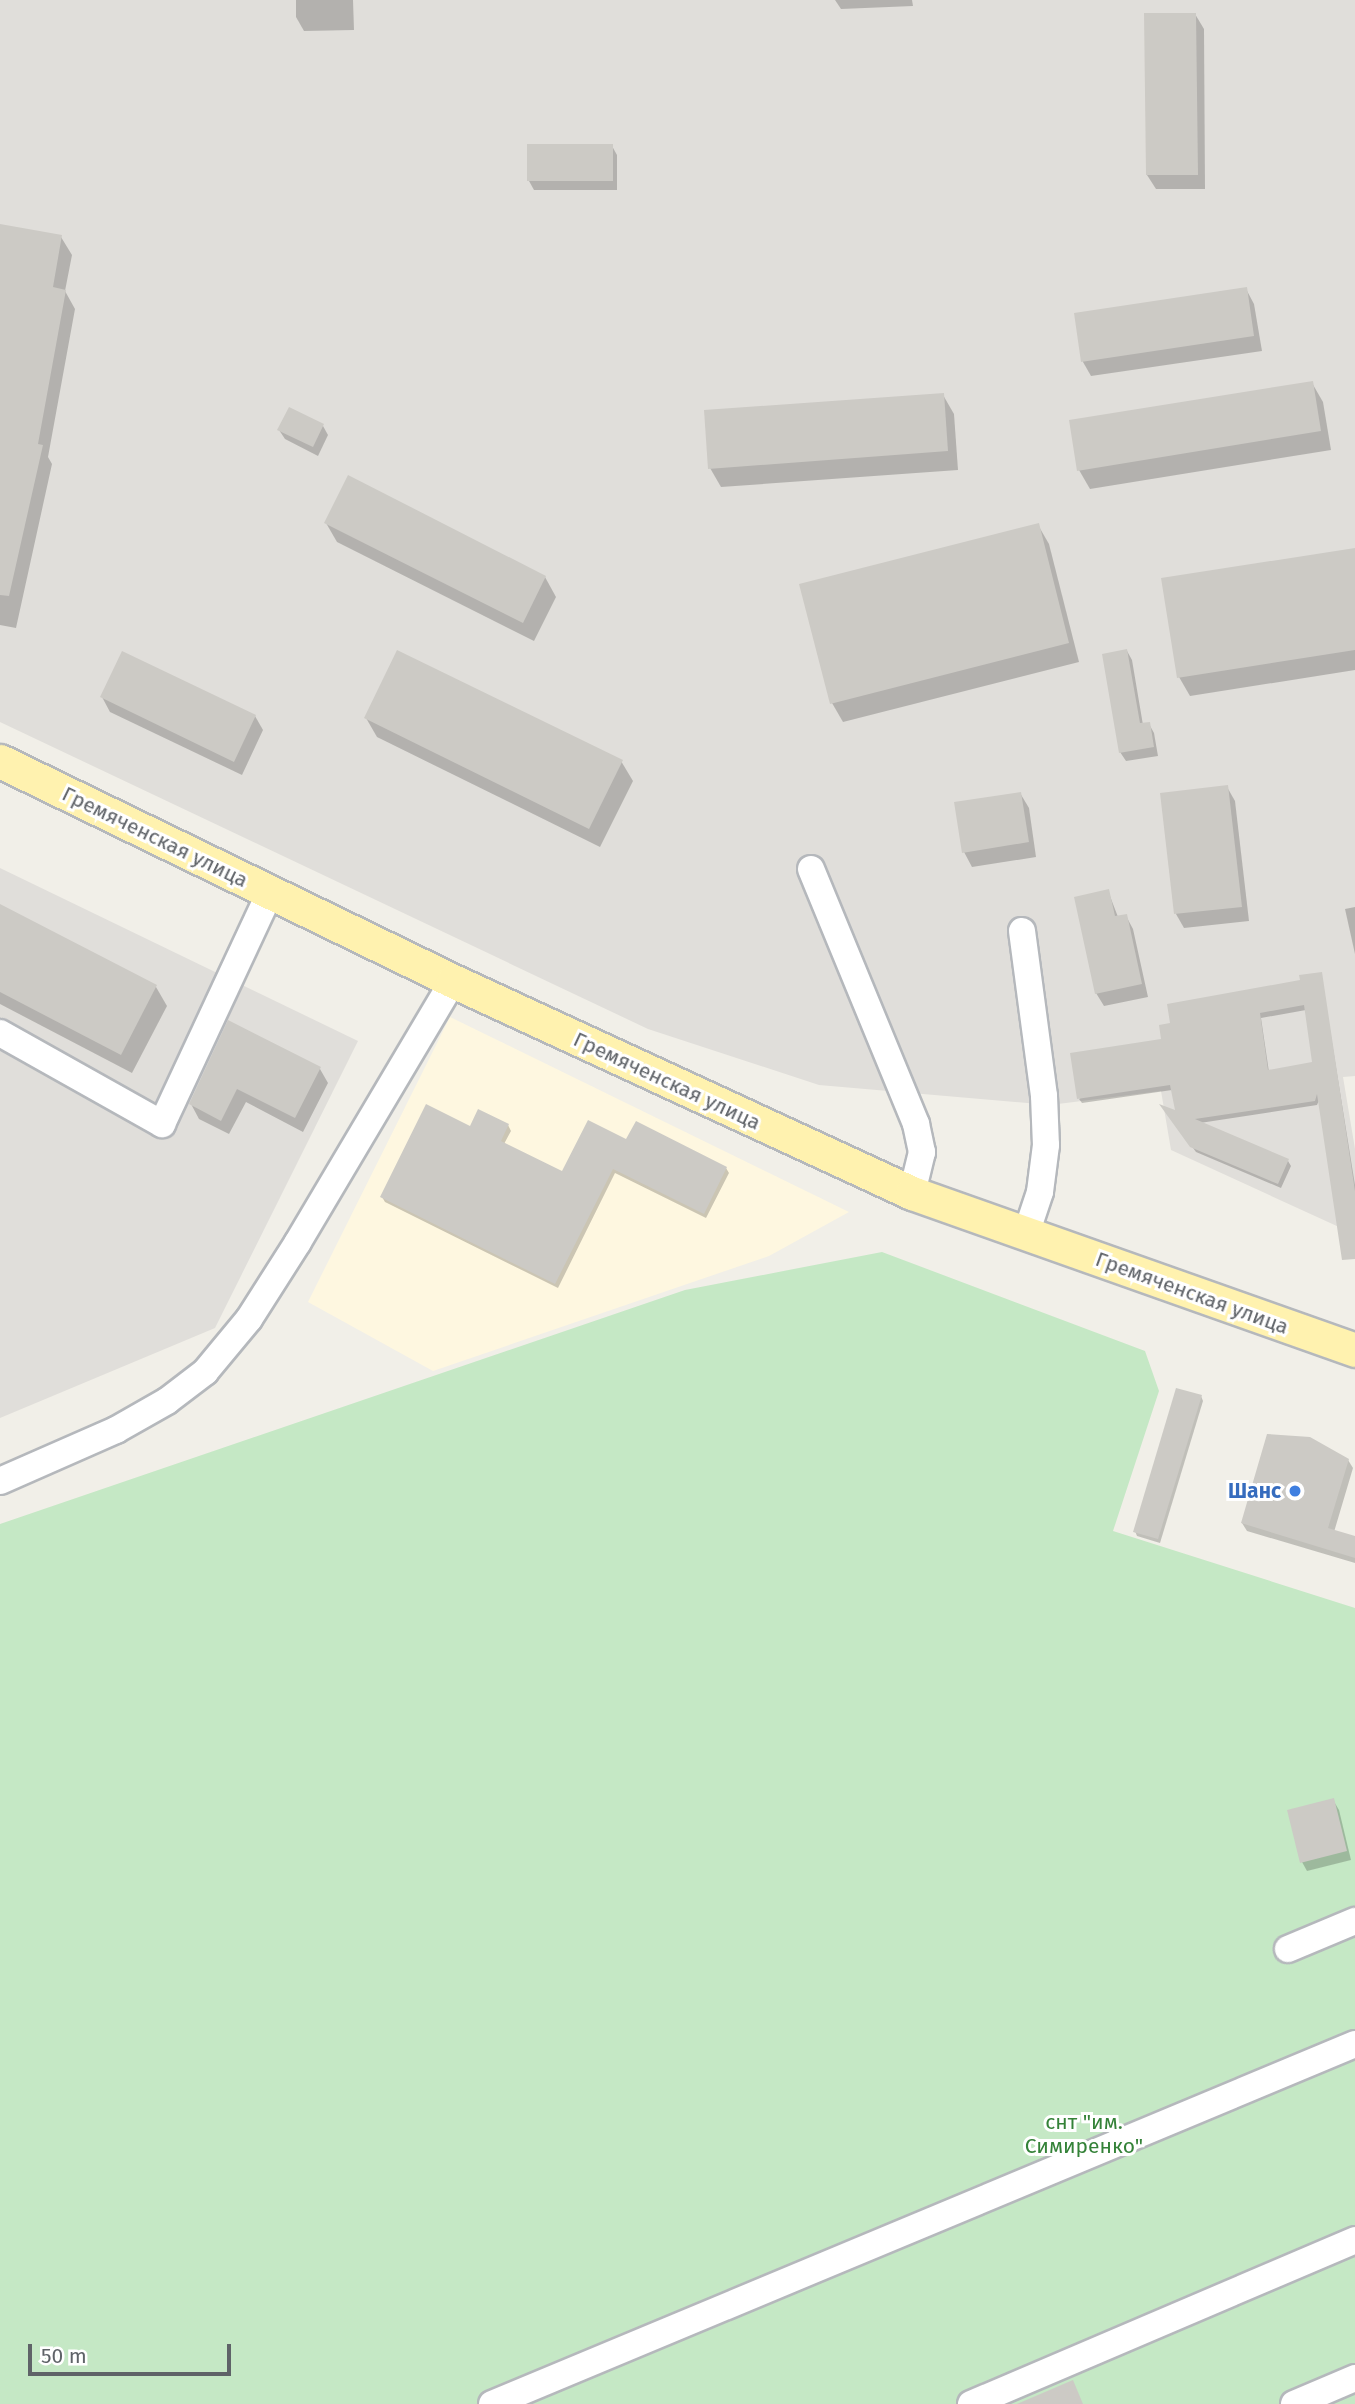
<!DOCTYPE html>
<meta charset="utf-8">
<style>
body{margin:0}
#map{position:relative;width:1355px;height:2404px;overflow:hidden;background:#f1efe8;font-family:"Fira Sans",sans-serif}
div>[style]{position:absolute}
.commercial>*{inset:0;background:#fef7e0}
.industrial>*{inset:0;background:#e0deda}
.green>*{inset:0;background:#c5e8c5}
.shadow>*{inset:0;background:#0003}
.building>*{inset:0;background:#cccac5}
.roads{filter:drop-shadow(2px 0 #b5b8bc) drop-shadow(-2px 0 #b5b8bc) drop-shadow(0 2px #b5b8bc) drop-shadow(0 -2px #b5b8bc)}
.minor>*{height:26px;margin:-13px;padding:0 13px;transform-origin:13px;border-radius:13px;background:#fff}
.major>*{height:33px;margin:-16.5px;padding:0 16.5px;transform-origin:16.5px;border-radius:16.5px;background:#fff2af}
.dots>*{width:19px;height:19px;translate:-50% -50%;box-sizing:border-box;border:4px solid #fff;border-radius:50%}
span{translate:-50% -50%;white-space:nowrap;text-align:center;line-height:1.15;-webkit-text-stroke:6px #fff;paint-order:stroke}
.street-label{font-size:21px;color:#5f6368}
.shop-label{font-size:21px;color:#366cbe;font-weight:700}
.right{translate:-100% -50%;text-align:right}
.park-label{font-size:21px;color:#348238}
.scale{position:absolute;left:28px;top:2344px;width:203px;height:32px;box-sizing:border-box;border:4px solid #5f6368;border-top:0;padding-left:9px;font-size:21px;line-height:24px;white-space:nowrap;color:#5f6368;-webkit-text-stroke:5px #fff;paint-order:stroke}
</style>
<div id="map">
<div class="commercial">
<div style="clip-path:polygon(450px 1017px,849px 1212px,769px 1256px,433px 1371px,308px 1302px)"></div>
</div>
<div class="industrial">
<div style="clip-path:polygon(0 0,1355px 0,1355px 1076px,1343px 1077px,1355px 1149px,1355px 1226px,1339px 1227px,1171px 1150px,1161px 1091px,1050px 1105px,819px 1085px,648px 1029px,0 722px)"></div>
<div style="clip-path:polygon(0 868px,358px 1041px,215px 1328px,0 1418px)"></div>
</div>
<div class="green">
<div style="clip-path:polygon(882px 1252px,1145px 1351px,1159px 1391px,1113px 1531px,1355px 1608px,1355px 2404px,0 2404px,0 1524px,685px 1290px)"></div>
</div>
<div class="shadow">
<div style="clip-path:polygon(296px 0,353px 0,354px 30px,304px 31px,296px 17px)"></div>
<div style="clip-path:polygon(835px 0,912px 0,913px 6px,841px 9px)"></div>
<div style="clip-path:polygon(1195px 14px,1204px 29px,1205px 189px,1156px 189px,1147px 175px)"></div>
<div style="clip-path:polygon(612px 146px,617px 155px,617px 190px,534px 190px,529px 181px)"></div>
<div style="clip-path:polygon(0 226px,61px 237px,72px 255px,65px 291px,75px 309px,48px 457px,52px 464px,16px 628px,0 625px)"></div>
<div style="clip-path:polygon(1246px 289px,1254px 304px,1262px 351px,1091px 376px,1083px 362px,1076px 314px)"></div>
<div style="clip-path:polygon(1312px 383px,1323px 402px,1331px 450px,1090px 489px,1079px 470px)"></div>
<div style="clip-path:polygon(943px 395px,954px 414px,958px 470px,721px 487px,710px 468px)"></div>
<div style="clip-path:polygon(323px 426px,328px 435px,318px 456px,285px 439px,279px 430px)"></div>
<div style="clip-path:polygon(326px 523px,545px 577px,556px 597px,534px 641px,337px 542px)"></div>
<div style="clip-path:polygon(1038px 525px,1049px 544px,1079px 662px,843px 722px,832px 703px)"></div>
<div style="clip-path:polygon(1355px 550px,1355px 670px,1190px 696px,1179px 677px)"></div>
<div style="clip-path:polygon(1127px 651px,1132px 660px,1143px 725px,1149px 724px,1154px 733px,1158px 756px,1126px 761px,1120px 752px)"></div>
<div style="clip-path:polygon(102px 697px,255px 716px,263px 730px,242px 775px,110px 712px)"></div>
<div style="clip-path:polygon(366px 718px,621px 761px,633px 781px,600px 847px,377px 737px)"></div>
<div style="clip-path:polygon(1227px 787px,1235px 801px,1249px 921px,1184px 928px,1176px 914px)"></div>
<div style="clip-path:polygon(1020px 793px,1029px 808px,1036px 857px,972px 867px,964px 852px)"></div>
<div style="clip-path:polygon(1108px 891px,1118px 917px,1126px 916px,1133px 929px,1148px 997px,1104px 1006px,1096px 993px)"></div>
<div style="clip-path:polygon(0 906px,156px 987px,167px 1006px,132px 1073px,0 1004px)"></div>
<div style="clip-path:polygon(1355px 907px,1355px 954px,1345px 909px)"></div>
<div style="clip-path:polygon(evenodd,1321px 974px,1355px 1185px,1355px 1225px,1320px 1098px,1317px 1105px,1200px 1123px,1288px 1161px,1291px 1166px,1281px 1188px,1196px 1152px,1165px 1109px,1177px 1113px,1172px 1090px,1082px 1103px,1079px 1099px,1163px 1041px,1321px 974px,1306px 1010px,1314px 1063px,1269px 1072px,1261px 1018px,1306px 1010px)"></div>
<div style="clip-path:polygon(229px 1022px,320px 1069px,328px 1083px,303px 1132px,246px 1102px,229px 1134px,199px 1119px,191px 1104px)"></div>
<div style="clip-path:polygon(508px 1125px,511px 1131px,504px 1144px,563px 1174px,627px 1142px,726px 1168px,729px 1173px,706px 1218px,615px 1173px,558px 1288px,385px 1202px,382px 1197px,471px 1128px)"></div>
<div style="clip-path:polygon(1201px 1396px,1203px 1401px,1160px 1543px,1137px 1536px,1135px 1531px)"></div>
<div style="clip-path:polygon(1348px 1460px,1353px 1468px,1334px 1532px,1355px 1538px,1355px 1563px,1247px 1531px,1242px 1523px)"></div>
<div style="clip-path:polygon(1333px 1800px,1339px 1810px,1351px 1860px,1307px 1871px,1302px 1862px)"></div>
</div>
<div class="building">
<div style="clip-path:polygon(1144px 13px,1196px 13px,1198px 175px,1146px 175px)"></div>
<div style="clip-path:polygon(527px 144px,613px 144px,613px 181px,527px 181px)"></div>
<div style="clip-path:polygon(0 224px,62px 235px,53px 287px,66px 290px,38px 444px,43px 445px,9px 596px,0 595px)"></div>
<div style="clip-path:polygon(1247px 287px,1254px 336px,1081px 362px,1074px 313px)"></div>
<div style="clip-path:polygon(1313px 381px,1321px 431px,1077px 471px,1069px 420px)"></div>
<div style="clip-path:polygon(944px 393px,948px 451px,708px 469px,704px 410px)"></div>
<div style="clip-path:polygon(289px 407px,324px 424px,313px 447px,277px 430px)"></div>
<div style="clip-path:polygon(348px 475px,546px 576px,523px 623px,324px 523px)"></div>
<div style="clip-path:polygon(1039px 523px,1069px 643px,830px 704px,799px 584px)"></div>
<div style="clip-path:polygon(1355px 548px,1355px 650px,1177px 678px,1161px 578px)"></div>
<div style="clip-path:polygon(1127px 649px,1140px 723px,1150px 722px,1154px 747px,1119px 753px,1102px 654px)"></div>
<div style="clip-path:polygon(397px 650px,623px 760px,589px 829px,364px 718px)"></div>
<div style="clip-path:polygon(122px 651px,256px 715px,234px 762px,100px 697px)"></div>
<div style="clip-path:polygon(1228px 785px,1242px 907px,1174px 914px,1160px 793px)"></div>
<div style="clip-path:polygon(1021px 792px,1029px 842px,962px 853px,954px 802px)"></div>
<div style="clip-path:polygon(1109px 889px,1115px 916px,1127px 914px,1142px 984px,1095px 994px,1074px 897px)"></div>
<div style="clip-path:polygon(0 904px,157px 985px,121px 1055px,0 992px)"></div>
<div style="clip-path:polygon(evenodd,1322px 972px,1355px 1191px,1355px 1259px,1342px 1260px,1317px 1094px,1315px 1101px,1195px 1119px,1289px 1159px,1278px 1184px,1190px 1147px,1159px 1104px,1175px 1110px,1170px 1085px,1077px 1099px,1070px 1053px,1161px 1039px,1159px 1025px,1170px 1023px,1167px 1004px,1300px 980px,1299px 975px,1322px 972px,1304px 1005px,1312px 1062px,1268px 1070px,1260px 1013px,1304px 1005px)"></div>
<div style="clip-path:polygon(228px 1020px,321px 1067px,295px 1118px,237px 1089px,221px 1121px,189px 1104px)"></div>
<div style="clip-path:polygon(426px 1104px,470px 1126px,478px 1109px,509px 1124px,501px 1141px,562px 1171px,588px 1120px,626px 1139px,636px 1121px,727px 1167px,704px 1214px,613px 1169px,555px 1284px,380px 1197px)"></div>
<div style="clip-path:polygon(1176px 1388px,1202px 1395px,1158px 1539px,1133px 1532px)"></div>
<div style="clip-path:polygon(1267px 1434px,1310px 1437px,1349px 1459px,1328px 1528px,1355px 1536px,1355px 1558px,1241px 1523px)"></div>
<div style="clip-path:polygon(1334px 1798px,1347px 1851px,1300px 1863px,1287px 1810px)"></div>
<div style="clip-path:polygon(1073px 2380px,1083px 2404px,1017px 2404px)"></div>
</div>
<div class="roads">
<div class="minor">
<div style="left:811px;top:869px;width:276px;rotate:67.6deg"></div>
<div style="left:916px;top:1124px;width:29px;rotate:78deg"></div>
<div style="left:922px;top:1152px;width:42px;rotate:103.7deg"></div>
<div style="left:1022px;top:931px;width:166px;rotate:82.4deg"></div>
<div style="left:1044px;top:1096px;width:49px;rotate:87.7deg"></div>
<div style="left:1046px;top:1145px;width:47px;rotate:97.3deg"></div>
<div style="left:1040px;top:1192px;width:44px;rotate:108.4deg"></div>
<div style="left:0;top:1033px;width:186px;rotate:29.3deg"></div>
<div style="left:162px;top:1124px;width:256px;rotate:-65deg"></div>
<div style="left:0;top:1481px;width:127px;rotate:-23.7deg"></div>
<div style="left:116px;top:1430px;width:59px;rotate:-29.6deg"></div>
<div style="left:167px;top:1401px;width:48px;rotate:-37.3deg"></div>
<div style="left:205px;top:1372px;width:69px;rotate:-50.3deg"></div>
<div style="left:249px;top:1319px;width:91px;rotate:-57.5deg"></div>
<div style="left:298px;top:1242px;width:304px;rotate:-59.3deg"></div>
<div style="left:1288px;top:1949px;width:73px;rotate:-22.7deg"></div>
<div style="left:492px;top:2404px;width:935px;rotate:-22.64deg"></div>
<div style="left:971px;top:2404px;width:418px;rotate:-23.1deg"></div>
<div style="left:1294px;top:2404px;width:66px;rotate:-23.1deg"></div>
</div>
<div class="major">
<div style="left:0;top:761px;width:504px;rotate:25.9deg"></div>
<div style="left:453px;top:981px;width:506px;rotate:24.79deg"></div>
<div style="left:912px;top:1193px;width:470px;rotate:19.5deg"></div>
</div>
</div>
<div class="dots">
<div style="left:1295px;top:1491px;background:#3f7fe0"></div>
</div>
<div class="street-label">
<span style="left:155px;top:837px;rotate:26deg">Гремяченская улица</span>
<span style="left:667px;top:1081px;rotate:25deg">Гремяченская улица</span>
<span style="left:1192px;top:1293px;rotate:20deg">Гремяченская улица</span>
</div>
<div class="shop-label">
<span class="right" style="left:1281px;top:1491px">Шанс</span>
</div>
<div class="park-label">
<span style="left:1084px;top:2134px">снт "им.<br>Симиренко"</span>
</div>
<div class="scale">50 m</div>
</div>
